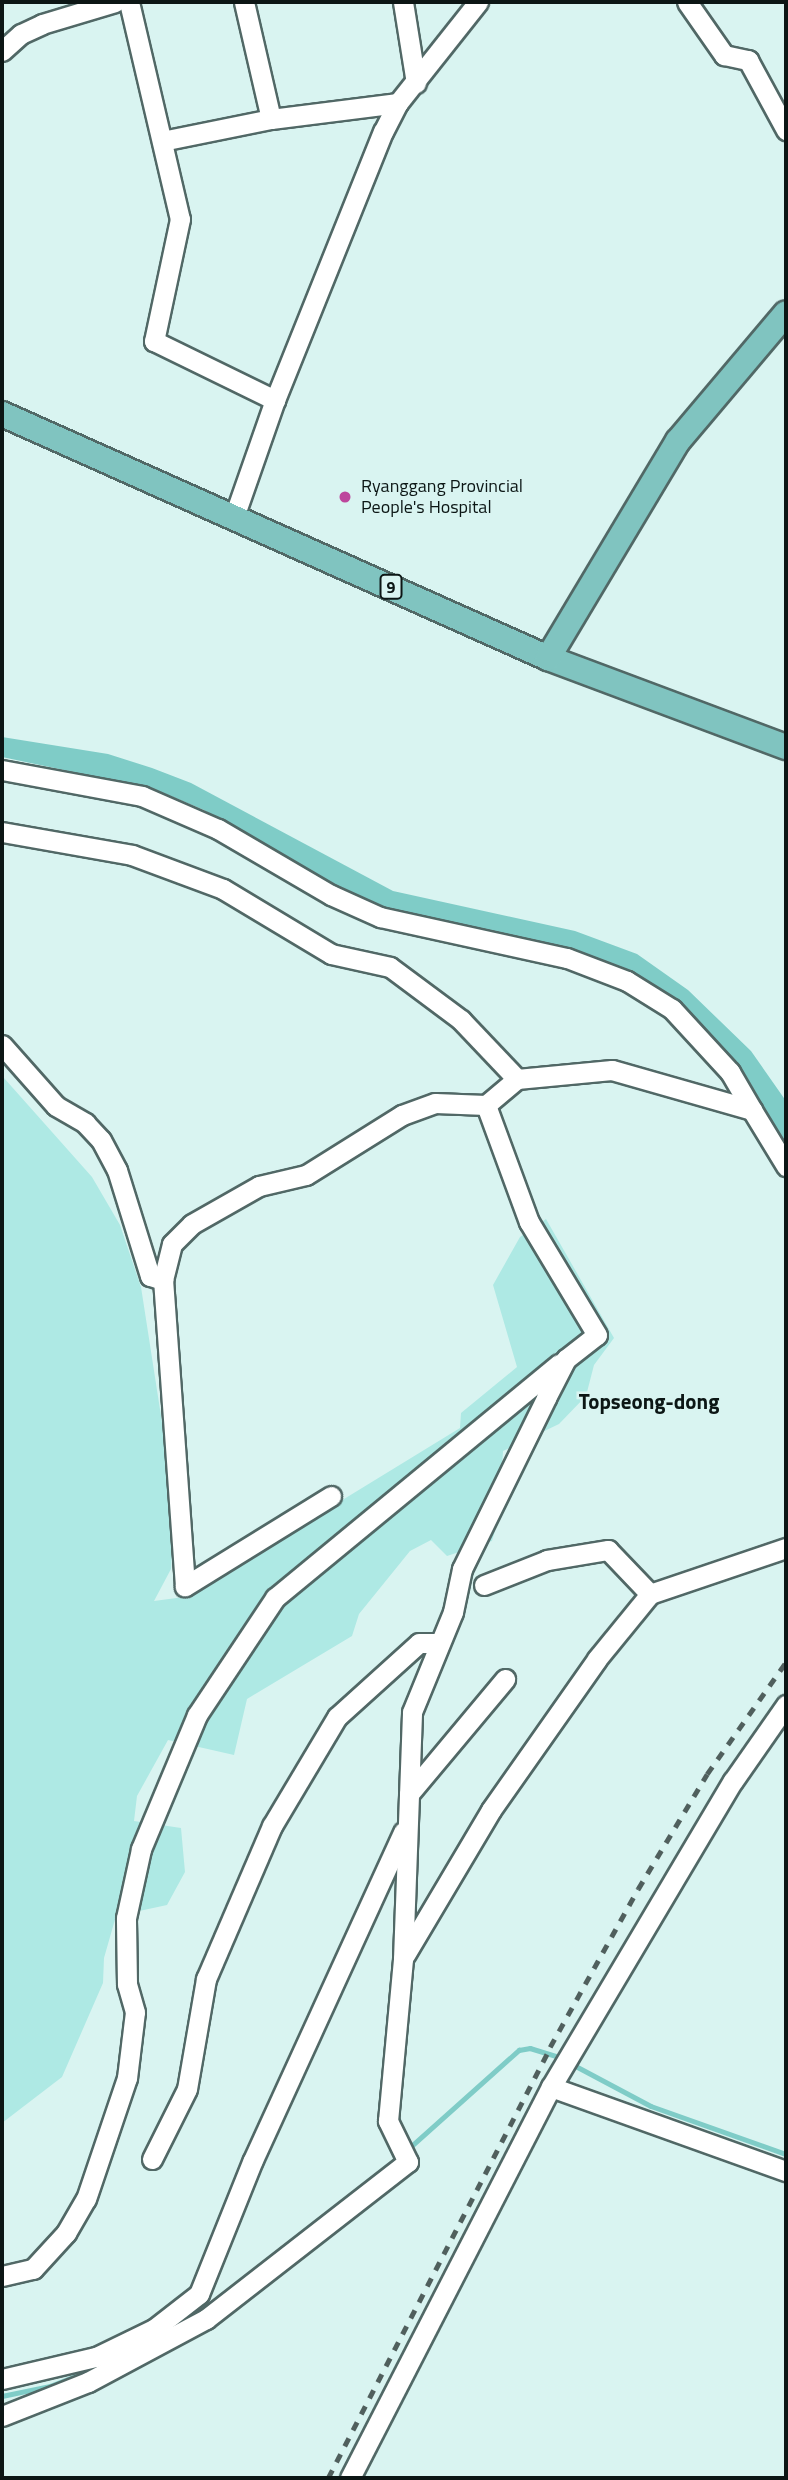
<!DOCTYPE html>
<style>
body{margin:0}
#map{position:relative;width:788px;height:2480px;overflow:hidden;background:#d9f4f1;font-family:"Titillium Web",sans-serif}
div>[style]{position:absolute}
.green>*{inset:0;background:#aee9e4}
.water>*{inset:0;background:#7fccc7}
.stream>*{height:4.5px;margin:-2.25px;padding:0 2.25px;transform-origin:2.25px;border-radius:2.25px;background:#7fccc7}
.roads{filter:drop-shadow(2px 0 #516866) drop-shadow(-2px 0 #516866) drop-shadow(0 2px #516866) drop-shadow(0 -2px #516866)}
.minor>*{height:19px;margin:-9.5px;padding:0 9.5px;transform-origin:9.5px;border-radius:9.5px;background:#fff}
.major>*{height:24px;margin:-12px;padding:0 12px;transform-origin:12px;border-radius:12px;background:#80c4c0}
.rail>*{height:4.5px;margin-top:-2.25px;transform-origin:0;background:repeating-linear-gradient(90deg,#505f5d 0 9px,transparent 0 18px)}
.dots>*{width:19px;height:19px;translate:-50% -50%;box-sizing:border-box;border:4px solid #d9f4f1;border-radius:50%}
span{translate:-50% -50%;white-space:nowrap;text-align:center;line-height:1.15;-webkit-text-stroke:5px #d9f4f1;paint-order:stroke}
.shield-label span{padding:2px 5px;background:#d9f4f1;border:2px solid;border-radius:5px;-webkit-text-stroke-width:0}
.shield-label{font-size:16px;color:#0c1615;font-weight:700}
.poi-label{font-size:18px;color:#0c1615}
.left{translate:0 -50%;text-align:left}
.quarter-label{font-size:21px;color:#0c1615;font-weight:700}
.frame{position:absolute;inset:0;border:4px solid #0c1615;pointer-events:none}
</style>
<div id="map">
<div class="green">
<div style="clip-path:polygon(4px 1078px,92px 1177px,120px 1225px,141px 1287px,175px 1506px,171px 1569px,154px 1601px,184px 1597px,460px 1428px,461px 1413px,517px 1367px,493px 1285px,520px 1237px,546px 1219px,614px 1338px,594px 1365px,586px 1396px,559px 1424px,503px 1451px,499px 1517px,492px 1541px,447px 1556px,431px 1540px,410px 1551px,359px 1614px,352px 1636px,247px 1699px,234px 1755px,168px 1740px,137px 1796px,134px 1821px,181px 1828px,185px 1872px,167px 1905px,116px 1916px,104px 1958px,103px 1983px,62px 2077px,2px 2123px)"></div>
</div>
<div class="water">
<div style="clip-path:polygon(2px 737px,108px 754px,152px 768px,191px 783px,393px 891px,575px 931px,637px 954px,688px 990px,751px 1051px,786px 1101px,786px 1145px,745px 1074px,676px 999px,627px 970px,568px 949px,383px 910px,333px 888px,204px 810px,154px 789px,2px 757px)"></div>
</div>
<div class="stream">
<div style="left:572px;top:2064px;width:89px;rotate:28deg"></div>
<div style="left:651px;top:2106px;width:143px;rotate:19.6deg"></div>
<div style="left:407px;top:2150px;width:150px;rotate:-41.8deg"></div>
<div style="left:519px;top:2050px;width:11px;rotate:-10deg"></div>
<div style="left:530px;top:2048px;width:34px;rotate:17deg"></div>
<div style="left:2px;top:2396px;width:49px;rotate:-11.8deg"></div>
<div style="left:50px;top:2386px;width:44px;rotate:-21.3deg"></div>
</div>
<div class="roads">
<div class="minor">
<div style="left:129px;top:2px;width:223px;rotate:76.8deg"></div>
<div style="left:180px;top:219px;width:125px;rotate:102deg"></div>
<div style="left:154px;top:341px;width:135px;rotate:26deg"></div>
<div style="left:244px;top:2px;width:120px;rotate:77deg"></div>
<div style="left:403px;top:2px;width:82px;rotate:80.9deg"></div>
<div style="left:687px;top:2px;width:65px;rotate:55.1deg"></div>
<div style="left:724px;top:55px;width:25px;rotate:12deg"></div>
<div style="left:748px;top:60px;width:80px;rotate:61.5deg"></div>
<div style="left:2px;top:51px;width:25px;rotate:-42deg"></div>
<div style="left:21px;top:34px;width:23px;rotate:-25deg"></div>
<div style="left:42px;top:24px;width:76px;rotate:-16.8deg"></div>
<div style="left:162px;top:141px;width:111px;rotate:-11.4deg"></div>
<div style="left:271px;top:119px;width:128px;rotate:-7.2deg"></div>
<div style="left:234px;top:517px;width:124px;rotate:-70.7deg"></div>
<div style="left:275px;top:400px;width:289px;rotate:-68.1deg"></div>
<div style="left:383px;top:132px;width:33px;rotate:-63deg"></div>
<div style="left:398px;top:103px;width:129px;rotate:-51.6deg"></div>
<div style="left:2px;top:770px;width:142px;rotate:10.5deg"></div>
<div style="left:142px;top:796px;width:83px;rotate:23.5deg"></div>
<div style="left:218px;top:829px;width:131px;rotate:30.3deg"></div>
<div style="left:331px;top:895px;width:54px;rotate:24.2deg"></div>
<div style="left:380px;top:917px;width:191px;rotate:12.4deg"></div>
<div style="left:567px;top:958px;width:64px;rotate:21deg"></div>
<div style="left:627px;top:981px;width:53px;rotate:31.9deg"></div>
<div style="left:672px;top:1009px;width:86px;rotate:47.4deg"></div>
<div style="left:730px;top:1072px;width:44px;rotate:59.9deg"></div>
<div style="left:2px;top:832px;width:132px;rotate:10deg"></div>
<div style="left:132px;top:855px;width:97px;rotate:20.5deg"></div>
<div style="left:223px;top:889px;width:126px;rotate:31deg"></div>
<div style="left:331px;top:954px;width:60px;rotate:12.4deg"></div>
<div style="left:390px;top:967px;width:89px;rotate:36.7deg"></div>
<div style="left:461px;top:1020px;width:81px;rotate:46.5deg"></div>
<div style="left:2px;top:1045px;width:81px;rotate:48.5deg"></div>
<div style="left:56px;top:1106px;width:34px;rotate:30deg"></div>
<div style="left:85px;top:1123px;width:23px;rotate:47deg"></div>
<div style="left:101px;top:1140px;width:34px;rotate:62deg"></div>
<div style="left:117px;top:1170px;width:111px;rotate:72.7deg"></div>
<div style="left:150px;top:1276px;width:14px;rotate:17deg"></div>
<div style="left:331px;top:1496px;width:172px;rotate:148.3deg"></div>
<div style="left:185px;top:1586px;width:307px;rotate:-94.1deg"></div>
<div style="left:163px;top:1280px;width:37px;rotate:-76deg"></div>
<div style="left:172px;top:1244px;width:28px;rotate:-45deg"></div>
<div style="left:192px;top:1224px;width:77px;rotate:-29.6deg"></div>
<div style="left:259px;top:1186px;width:48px;rotate:-13.2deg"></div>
<div style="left:306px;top:1175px;width:113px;rotate:-32deg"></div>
<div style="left:402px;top:1115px;width:35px;rotate:-20deg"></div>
<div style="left:435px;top:1103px;width:51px;rotate:2.2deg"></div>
<div style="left:484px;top:1585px;width:68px;rotate:-21.6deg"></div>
<div style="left:547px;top:1560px;width:62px;rotate:-9.3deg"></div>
<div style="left:608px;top:1550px;width:61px;rotate:46.3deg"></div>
<div style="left:409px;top:1794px;width:150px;rotate:-50.1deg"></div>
<div style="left:405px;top:1955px;width:169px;rotate:-59.3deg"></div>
<div style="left:491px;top:1810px;width:184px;rotate:-54.9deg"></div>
<div style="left:597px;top:1659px;width:84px;rotate:-50.8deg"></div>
<div style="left:650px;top:1594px;width:144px;rotate:-18.7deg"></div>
<div style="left:551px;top:2087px;width:356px;rotate:-59.3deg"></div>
<div style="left:733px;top:1781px;width:93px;rotate:-55.1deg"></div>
<div style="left:152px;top:2159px;width:78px;rotate:-63.4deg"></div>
<div style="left:187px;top:2089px;width:112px;rotate:-80.2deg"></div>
<div style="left:206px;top:1979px;width:167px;rotate:-66.7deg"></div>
<div style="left:272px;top:1826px;width:127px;rotate:-59.2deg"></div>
<div style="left:337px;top:1717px;width:110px;rotate:-42.1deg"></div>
<div style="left:419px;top:1643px;width:20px"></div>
<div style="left:2px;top:2276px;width:32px;rotate:-13deg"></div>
<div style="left:33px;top:2269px;width:49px;rotate:-47.5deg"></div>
<div style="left:66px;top:2233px;width:39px;rotate:-60deg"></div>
<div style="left:86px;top:2199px;width:128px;rotate:-71.3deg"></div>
<div style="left:127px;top:2078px;width:66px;rotate:-83.1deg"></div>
<div style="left:135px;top:2012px;width:29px;rotate:-106deg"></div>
<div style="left:127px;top:1984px;width:66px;rotate:-90.9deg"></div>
<div style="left:126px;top:1918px;width:71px;rotate:-77.7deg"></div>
<div style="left:141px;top:1849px;width:145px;rotate:-67.3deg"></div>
<div style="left:197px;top:1715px;width:141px;rotate:-56.3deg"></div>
<div style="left:275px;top:1598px;width:368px;rotate:-39.5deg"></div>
<div style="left:2px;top:2379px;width:97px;rotate:-13.2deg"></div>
<div style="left:96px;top:2357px;width:64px;rotate:-25.8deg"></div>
<div style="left:154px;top:2329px;width:57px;rotate:-37.9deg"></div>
<div style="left:199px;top:2294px;width:144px;rotate:-68.1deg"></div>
<div style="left:253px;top:2160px;width:361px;rotate:-65.4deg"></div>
<div style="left:2px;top:2416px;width:92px;rotate:-21.6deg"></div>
<div style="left:88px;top:2382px;width:134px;rotate:-28.1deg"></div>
<div style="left:206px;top:2319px;width:256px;rotate:-37.9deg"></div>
<div style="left:408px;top:2162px;width:46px;rotate:-116deg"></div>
<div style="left:388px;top:2121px;width:163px;rotate:-84.7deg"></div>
<div style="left:403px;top:1959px;width:247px;rotate:-87.9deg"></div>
<div style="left:412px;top:1712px;width:108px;rotate:-67.7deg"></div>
<div style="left:453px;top:1612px;width:44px;rotate:-78.2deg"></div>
<div style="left:462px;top:1569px;width:191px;rotate:-63.8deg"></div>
<div style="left:546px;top:1398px;width:44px;rotate:-62.9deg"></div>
<div style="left:566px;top:1359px;width:39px;rotate:-38deg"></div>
<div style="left:597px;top:1335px;width:132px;rotate:-121deg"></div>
<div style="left:529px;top:1222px;width:125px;rotate:-110.2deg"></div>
<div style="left:486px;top:1105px;width:40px;rotate:-40deg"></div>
<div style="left:517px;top:1079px;width:95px;rotate:-5.4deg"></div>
<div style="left:612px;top:1070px;width:146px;rotate:15.9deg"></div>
<div style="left:752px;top:1110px;width:66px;rotate:58.7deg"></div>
<div style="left:350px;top:2478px;width:440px;rotate:-62.8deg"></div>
<div style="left:551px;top:2087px;width:250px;rotate:19.7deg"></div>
</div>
<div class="major">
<div style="left:2px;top:414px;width:598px;rotate:24.08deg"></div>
<div style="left:548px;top:658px;width:254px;rotate:20.5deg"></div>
<div style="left:548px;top:658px;width:253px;rotate:-59.1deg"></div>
<div style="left:678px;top:441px;width:167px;rotate:-49.8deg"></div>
</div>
</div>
<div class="rail">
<div style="left:328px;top:2478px;width:485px;rotate:-62.7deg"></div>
<div style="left:550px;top:2047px;width:181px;rotate:-60.9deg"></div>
<div style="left:638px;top:1889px;width:134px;rotate:-59deg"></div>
<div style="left:707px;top:1774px;width:137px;rotate:-54.8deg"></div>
</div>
<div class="dots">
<div style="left:345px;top:497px;background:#bd469c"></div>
</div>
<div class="shield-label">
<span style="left:391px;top:587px">9</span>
</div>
<div class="poi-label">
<span class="left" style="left:361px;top:497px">Ryanggang Provincial<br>People's Hospital</span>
</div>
<div class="quarter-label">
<span style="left:649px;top:1401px">Topseong-dong</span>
</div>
<div class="frame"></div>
</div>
